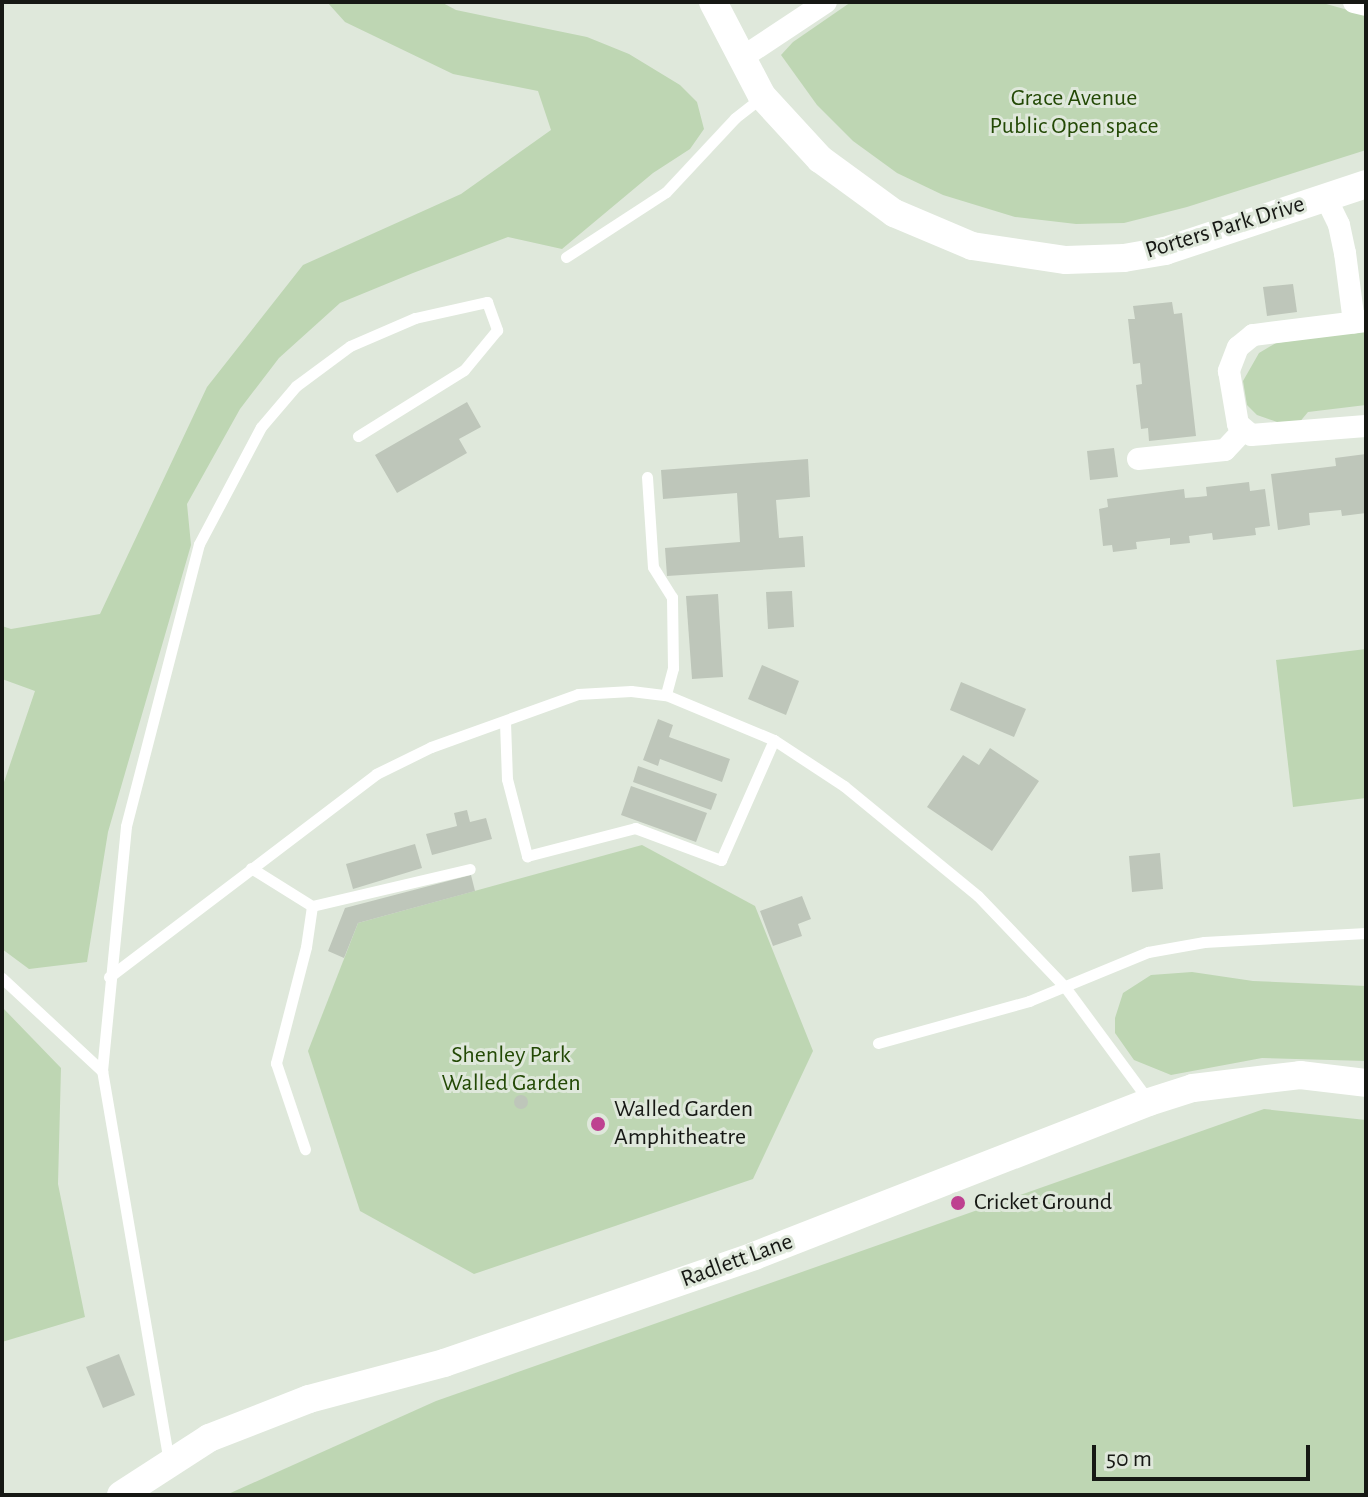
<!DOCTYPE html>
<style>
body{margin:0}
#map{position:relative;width:1368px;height:1497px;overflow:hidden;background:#dfe8db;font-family:"Alegreya Sans",sans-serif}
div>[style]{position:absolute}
.green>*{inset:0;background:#bed6b3}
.building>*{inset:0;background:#bec6ba}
.round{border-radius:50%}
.service>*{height:11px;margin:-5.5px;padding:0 5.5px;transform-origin:5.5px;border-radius:5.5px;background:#fff}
.minor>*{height:22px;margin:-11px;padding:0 11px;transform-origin:11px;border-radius:11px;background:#fff}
.tertiary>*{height:28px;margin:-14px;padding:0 14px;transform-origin:14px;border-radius:14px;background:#fff}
.dots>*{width:22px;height:22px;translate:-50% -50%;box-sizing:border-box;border:4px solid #dfe8db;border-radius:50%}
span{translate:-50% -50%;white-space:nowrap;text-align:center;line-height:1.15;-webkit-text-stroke:6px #dfe8db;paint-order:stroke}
.park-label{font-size:24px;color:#234905}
.street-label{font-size:24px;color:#161814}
.poi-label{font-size:24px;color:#161814}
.left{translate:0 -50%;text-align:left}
.frame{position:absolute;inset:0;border:4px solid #161814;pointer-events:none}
.scale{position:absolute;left:1092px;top:1445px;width:218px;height:36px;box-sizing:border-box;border:4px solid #161814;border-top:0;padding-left:10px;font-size:24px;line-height:28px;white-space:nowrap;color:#161814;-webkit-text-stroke:6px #dfe8db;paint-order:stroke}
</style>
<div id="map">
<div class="green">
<div style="clip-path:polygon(327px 2px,441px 2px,456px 10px,587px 37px,629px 54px,680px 85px,697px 102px,704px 129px,690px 149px,653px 173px,562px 249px,508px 237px,413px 273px,340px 303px,279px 358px,240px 409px,187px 504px,191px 545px,108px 832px,87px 962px,29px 969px,2px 949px,2px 788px,35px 691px,2px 679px,2px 626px,11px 629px,100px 614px,207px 387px,303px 265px,461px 194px,551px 130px,538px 91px,453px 74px,345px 22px)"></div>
<div style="clip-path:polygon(851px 2px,1319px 2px,1366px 15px,1366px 150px,1187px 207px,1124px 223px,1076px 224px,1015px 217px,943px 195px,897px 173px,853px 141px,817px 105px,781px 55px,793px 42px)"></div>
<div style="clip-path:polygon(1366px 330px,1366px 405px,1308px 412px,1298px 424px,1286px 425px,1257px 415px,1247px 405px,1243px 381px,1259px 353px,1276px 343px)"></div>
<div style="clip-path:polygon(1366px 649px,1366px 798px,1293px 807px,1276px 660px)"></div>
<div style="clip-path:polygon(642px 845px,755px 906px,813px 1051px,753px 1179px,474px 1274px,360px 1211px,308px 1051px,358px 923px)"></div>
<div style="clip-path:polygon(1192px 972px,1253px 981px,1366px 986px,1366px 1061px,1262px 1058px,1171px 1075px,1134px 1060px,1115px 1033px,1115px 1018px,1123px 993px,1151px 975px)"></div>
<div style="clip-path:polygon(2px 1007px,61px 1068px,58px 1184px,85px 1317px,2px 1342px)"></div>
<div style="clip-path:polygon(1264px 1109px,1366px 1120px,1366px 1495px,226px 1495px,436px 1401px)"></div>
</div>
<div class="building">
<div style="clip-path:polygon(1293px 284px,1297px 312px,1267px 316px,1263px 287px)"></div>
<div style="clip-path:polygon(1172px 302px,1174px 314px,1182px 313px,1196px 436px,1149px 441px,1148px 428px,1141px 429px,1136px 385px,1142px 384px,1140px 363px,1133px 364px,1128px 319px,1135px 319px,1133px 306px)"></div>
<div style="clip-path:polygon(467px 402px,481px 427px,459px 439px,467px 453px,397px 493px,375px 455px)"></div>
<div style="clip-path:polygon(1114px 448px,1118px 477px,1090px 480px,1087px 451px)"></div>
<div style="clip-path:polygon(1366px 454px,1366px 513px,1342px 516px,1341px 510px,1309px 513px,1310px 525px,1278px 530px,1271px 474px,1336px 466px,1335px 458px)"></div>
<div style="clip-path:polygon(808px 459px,810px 497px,776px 500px,779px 538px,803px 536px,805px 567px,667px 576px,665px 548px,740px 542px,737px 493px,663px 499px,661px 470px)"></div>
<div style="clip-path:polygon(1249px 482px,1250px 491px,1265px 489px,1270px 526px,1255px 528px,1256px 535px,1213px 540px,1212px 533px,1189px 536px,1190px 543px,1170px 545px,1170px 538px,1136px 542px,1137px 549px,1113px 552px,1112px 545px,1103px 546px,1099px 509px,1108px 507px,1107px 499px,1184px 489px,1185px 498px,1198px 497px,1207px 496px,1206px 487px)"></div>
<div style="clip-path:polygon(792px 591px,794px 627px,768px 629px,766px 592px)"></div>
<div style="clip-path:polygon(718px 594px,723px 677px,692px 679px,686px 596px)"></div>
<div style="clip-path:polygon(762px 665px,799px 681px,786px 715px,748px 699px)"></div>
<div style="clip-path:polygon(961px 682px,1026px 709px,1014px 737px,950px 710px)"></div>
<div style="clip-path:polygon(658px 719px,673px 725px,669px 737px,730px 759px,722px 782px,660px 759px,658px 766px,643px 760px)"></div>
<div style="clip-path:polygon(990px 748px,1039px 781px,992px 851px,927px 807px,963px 755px,979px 765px)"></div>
<div style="clip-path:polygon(638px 766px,717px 794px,711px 810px,633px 782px)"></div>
<div style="clip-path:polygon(631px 786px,707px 813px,696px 842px,621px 815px)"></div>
<div style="clip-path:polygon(467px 810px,470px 822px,486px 818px,492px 839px,432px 855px,426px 834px,457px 826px,454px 813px)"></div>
<div style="clip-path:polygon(415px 844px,422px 868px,353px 889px,346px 864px)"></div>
<div style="clip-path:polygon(1160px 853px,1163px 889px,1132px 892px,1129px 856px)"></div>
<div style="clip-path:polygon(471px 875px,475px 891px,358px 923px,344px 958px,328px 951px,345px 908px)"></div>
<div style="clip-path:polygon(802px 896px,811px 919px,798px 924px,802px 936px,773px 946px,760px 911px)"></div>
<div class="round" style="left:514px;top:1095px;width:14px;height:14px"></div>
<div style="clip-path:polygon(119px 1354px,135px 1395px,103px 1408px,86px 1367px)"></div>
</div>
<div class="service">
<div style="left:566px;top:257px;width:119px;rotate:-33deg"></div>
<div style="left:666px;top:192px;width:101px;rotate:-47deg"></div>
<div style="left:735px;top:118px;width:34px;rotate:-38deg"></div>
<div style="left:647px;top:477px;width:90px;rotate:86.2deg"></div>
<div style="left:653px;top:567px;width:36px;rotate:58deg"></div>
<div style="left:672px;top:597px;width:71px;rotate:89.2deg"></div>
<div style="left:673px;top:668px;width:28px;rotate:105deg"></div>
<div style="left:505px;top:722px;width:57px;rotate:88deg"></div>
<div style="left:507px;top:779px;width:80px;rotate:75.4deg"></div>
<div style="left:527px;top:856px;width:112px;rotate:-14.5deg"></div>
<div style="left:635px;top:828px;width:92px;rotate:20.4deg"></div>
<div style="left:721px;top:860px;width:131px;rotate:-66.2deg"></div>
<div style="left:251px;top:868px;width:72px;rotate:31.9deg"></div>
<div style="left:312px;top:906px;width:41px;rotate:98.3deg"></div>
<div style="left:306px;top:947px;width:120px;rotate:104.5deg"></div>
<div style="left:276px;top:1063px;width:91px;rotate:71.4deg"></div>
<div style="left:312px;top:906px;width:162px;rotate:-13.2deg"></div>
<div style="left:109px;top:977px;width:335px;rotate:-37.2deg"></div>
<div style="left:376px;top:774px;width:61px;rotate:-26.1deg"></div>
<div style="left:431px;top:747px;width:156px;rotate:-19.8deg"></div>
<div style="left:578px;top:694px;width:53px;rotate:-3.2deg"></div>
<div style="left:631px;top:691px;width:35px;rotate:7deg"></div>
<div style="left:666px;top:695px;width:117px;rotate:22.6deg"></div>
<div style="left:774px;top:740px;width:84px;rotate:33.3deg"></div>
<div style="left:844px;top:786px;width:173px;rotate:39.4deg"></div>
<div style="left:978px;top:896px;width:126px;rotate:46.3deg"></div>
<div style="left:1065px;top:987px;width:142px;rotate:53.6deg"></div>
<div style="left:2px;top:978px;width:137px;rotate:42.9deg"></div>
<div style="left:878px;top:1043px;width:157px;rotate:-15.5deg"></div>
<div style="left:1029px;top:1001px;width:129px;rotate:-22.4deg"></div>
<div style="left:1148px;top:952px;width:57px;rotate:-10.1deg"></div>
<div style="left:1204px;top:942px;width:162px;rotate:-3.2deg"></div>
<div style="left:169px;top:1462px;width:397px;rotate:-99.7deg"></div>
<div style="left:102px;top:1071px;width:246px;rotate:-84.4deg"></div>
<div style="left:126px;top:826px;width:291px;rotate:-75.5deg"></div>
<div style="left:199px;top:544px;width:132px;rotate:-62.1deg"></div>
<div style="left:261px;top:427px;width:54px;rotate:-49.5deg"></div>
<div style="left:296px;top:386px;width:67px;rotate:-36.5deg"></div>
<div style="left:350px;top:346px;width:71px;rotate:-23.3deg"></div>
<div style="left:415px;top:318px;width:74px;rotate:-12.5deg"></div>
<div style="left:487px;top:302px;width:30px;rotate:70deg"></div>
<div style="left:497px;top:330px;width:52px;rotate:129.5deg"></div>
<div style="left:464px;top:370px;width:125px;rotate:148.1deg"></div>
</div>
<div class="minor">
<div style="left:1354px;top:2px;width:12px;rotate:14deg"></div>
<div style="left:740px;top:59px;width:103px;rotate:-33.5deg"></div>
<div style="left:1325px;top:196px;width:32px;rotate:64deg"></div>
<div style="left:1339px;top:225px;width:29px;rotate:78deg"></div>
<div style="left:1345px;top:253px;width:70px;rotate:82.6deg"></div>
<div style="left:1366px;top:321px;width:114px;rotate:172.9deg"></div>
<div style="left:1253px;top:335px;width:19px;rotate:141deg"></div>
<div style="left:1238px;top:347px;width:26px;rotate:111deg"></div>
<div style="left:1229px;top:371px;width:54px;rotate:80.4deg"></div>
<div style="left:1238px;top:424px;width:17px;rotate:40deg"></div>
<div style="left:1251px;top:435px;width:115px;rotate:-4.5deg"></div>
<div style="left:1138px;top:459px;width:87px;rotate:-5.9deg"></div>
<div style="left:1225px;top:450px;width:26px;rotate:-47deg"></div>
</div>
<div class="tertiary">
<div style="left:713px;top:2px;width:106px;rotate:62.5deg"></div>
<div style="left:762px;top:96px;width:86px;rotate:47.4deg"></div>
<div style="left:820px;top:159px;width:92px;rotate:36.1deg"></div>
<div style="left:894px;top:213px;width:85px;rotate:22.9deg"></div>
<div style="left:972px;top:246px;width:95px;rotate:8.5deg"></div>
<div style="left:1066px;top:260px;width:58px;rotate:-2deg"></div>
<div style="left:1124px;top:258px;width:42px;rotate:-9.7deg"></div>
<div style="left:1165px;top:251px;width:212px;rotate:-18.4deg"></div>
<div style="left:121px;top:1495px;width:105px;rotate:-32.9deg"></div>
<div style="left:209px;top:1438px;width:107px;rotate:-21.3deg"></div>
<div style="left:309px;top:1399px;width:140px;rotate:-14.9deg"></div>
<div style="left:444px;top:1363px;width:328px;rotate:-19deg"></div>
<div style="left:754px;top:1256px;width:424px;rotate:-21.3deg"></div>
<div style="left:1149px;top:1102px;width:46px;rotate:-17.7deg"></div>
<div style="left:1193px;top:1088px;width:108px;rotate:-6.9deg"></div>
<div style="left:1300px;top:1075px;width:66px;rotate:6.9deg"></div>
</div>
<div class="dots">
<div style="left:598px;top:1124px;background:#be4190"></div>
<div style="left:958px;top:1203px;background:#be4190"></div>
</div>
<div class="park-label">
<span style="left:1074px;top:113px">Grace Avenue<br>Public Open space</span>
<span style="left:511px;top:1070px">Shenley Park<br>Walled Garden</span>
</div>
<div class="street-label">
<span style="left:1225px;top:228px;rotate:-17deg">Porters Park Drive</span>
<span style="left:737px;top:1261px;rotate:-20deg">Radlett Lane</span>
</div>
<div class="poi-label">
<span class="left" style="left:614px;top:1124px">Walled Garden<br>Amphitheatre</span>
<span class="left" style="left:974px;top:1203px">Cricket Ground</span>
</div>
<div class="frame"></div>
<div class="scale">50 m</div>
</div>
